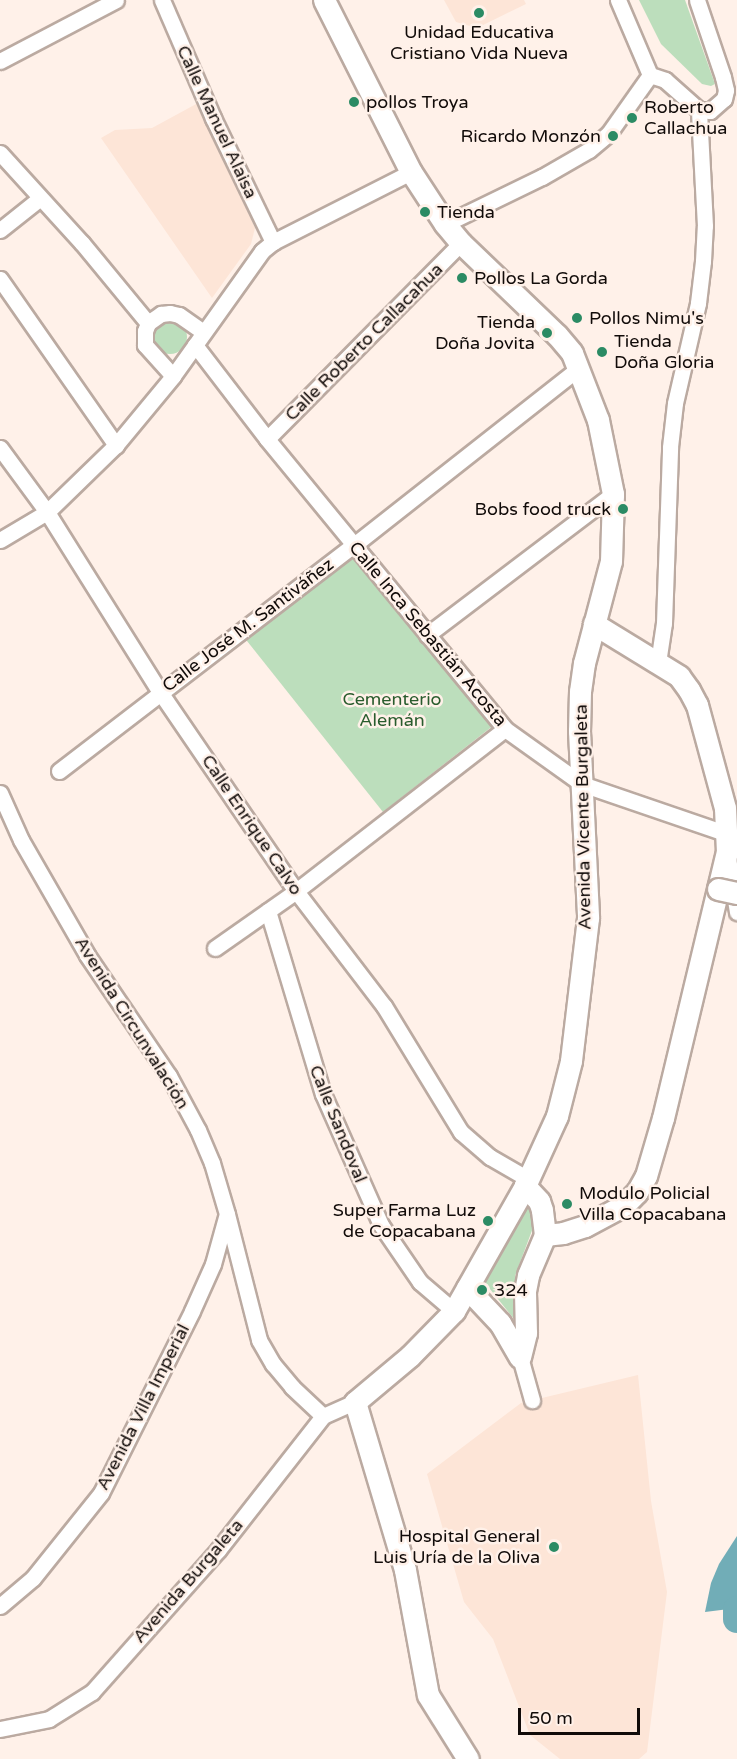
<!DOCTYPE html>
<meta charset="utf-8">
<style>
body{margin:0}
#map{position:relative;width:737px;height:1759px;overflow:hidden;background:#fff1e9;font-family:"Varela Round",sans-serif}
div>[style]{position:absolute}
.built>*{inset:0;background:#fde5d7}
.green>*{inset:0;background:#bcdebc}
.round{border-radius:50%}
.water>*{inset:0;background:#71adb7}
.river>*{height:28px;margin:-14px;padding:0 14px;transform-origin:14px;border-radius:14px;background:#71adb7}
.roads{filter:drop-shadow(2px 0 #bbaaa1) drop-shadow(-2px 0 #bbaaa1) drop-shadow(0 2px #bbaaa1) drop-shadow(0 -2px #bbaaa1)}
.minor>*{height:15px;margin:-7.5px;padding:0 7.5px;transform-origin:7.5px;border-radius:7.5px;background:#fff}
.secondary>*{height:21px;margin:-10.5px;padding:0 10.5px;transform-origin:10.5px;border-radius:10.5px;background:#fff}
.bridges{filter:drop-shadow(2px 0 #bbaaa1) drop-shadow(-2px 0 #bbaaa1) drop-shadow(0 2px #bbaaa1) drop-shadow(0 -2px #bbaaa1)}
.secondary-bridge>*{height:21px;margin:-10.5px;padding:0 10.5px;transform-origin:10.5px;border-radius:10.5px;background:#fff}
.dots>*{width:16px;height:16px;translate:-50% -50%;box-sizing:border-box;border:3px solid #fff1e9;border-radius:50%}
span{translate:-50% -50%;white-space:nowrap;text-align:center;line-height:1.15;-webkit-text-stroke:5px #fff1e9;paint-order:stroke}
.poi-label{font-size:18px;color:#110b09}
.left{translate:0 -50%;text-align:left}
.right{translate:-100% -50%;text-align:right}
.street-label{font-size:18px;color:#110b09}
.park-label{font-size:18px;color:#295c2d}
.scale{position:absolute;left:518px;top:1708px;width:122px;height:27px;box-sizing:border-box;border:3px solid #110b09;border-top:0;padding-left:8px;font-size:18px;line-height:21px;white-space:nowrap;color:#110b09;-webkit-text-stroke:4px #fff1e9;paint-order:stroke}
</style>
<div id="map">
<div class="built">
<div style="clip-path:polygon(444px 0,524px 0,526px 4px,477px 28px,456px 22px)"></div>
<div style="clip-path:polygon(198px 103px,255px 228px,251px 244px,212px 298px,101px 138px,115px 130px,152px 128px)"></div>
<div style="clip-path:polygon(638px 1375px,651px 1501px,667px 1592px,647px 1752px,639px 1759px,560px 1759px,530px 1735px,493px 1639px,464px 1602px,427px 1474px,521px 1403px)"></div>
</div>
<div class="green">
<div style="clip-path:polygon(639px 0,685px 0,715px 84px,711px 86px,702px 84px,661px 44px)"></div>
<div class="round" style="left:153px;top:320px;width:34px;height:34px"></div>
<div style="clip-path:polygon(350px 550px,494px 725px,383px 812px,243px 636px)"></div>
<div style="clip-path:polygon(528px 1204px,537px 1217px,515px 1276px,518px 1324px,482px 1279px,522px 1206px)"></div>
</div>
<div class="water">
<div style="clip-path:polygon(737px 1536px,737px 1608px,705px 1612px,711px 1583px,719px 1564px)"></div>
</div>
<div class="river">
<div style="left:737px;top:1610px;width:9px;rotate:90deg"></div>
</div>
<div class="roads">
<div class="minor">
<div style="left:162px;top:0;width:129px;rotate:66.6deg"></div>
<div style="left:213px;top:118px;width:138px;rotate:64.2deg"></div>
<div style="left:618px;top:0;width:82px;rotate:66.9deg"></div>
<div style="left:0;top:61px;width:131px;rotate:-27.7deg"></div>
<div style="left:650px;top:75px;width:16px;rotate:18deg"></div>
<div style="left:665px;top:80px;width:45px;rotate:41.4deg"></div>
<div style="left:699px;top:110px;width:11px;rotate:5deg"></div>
<div style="left:710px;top:111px;width:18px;rotate:-41deg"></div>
<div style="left:724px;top:99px;width:9px;rotate:-77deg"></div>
<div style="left:726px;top:90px;width:13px;rotate:-103deg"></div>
<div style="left:723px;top:77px;width:81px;rotate:-108.7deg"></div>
<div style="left:0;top:153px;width:122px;rotate:47.7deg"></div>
<div style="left:82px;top:243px;width:104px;rotate:50.5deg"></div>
<div style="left:445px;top:224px;width:108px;rotate:-25.9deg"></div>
<div style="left:542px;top:177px;width:54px;rotate:-29.9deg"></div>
<div style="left:589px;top:150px;width:26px;rotate:-40deg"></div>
<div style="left:609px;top:133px;width:71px;rotate:-54.7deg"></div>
<div style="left:0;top:230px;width:50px;rotate:-38.5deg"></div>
<div style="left:0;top:279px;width:203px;rotate:55.1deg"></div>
<div style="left:195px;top:345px;width:118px;rotate:52.5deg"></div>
<div style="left:267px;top:439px;width:375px;rotate:50.6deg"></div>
<div style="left:505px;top:729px;width:95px;rotate:35.5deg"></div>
<div style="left:582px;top:784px;width:154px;rotate:18.9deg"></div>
<div style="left:173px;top:376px;width:42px;rotate:-132.1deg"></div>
<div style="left:145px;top:345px;width:14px;rotate:-90deg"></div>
<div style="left:145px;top:331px;width:9px;rotate:-69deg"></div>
<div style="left:148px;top:323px;width:16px;rotate:-35deg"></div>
<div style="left:161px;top:314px;width:9px;rotate:-6deg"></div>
<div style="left:170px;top:313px;width:9px;rotate:13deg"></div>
<div style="left:179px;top:315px;width:29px;rotate:35deg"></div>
<div style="left:267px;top:439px;width:276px;rotate:-45.3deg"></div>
<div style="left:0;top:448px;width:79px;rotate:53.7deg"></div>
<div style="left:47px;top:512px;width:213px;rotate:57.9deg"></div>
<div style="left:160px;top:692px;width:241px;rotate:55.7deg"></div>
<div style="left:296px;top:891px;width:145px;rotate:52.6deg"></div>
<div style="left:384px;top:1006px;width:148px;rotate:58.6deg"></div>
<div style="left:461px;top:1132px;width:38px;rotate:41deg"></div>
<div style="left:490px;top:1157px;width:44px;rotate:30.1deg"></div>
<div style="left:0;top:540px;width:55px;rotate:-30.8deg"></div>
<div style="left:47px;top:512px;width:96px;rotate:-44.2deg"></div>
<div style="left:116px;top:445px;width:89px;rotate:-50.4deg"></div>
<div style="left:173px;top:376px;width:153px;rotate:-54.5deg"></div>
<div style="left:262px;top:251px;width:14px;rotate:-39deg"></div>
<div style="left:273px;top:242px;width:155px;rotate:-26.9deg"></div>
<div style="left:427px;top:635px;width:233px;rotate:-37.2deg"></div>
<div style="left:658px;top:663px;width:40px;rotate:-81.5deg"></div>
<div style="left:664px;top:623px;width:176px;rotate:-88deg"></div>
<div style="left:670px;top:447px;width:44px;rotate:-83.5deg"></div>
<div style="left:675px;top:403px;width:103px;rotate:-77deg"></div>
<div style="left:698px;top:303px;width:42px;rotate:-83.2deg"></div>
<div style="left:703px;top:261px;width:35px;rotate:-87deg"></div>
<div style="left:705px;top:226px;width:116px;rotate:-93deg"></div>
<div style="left:59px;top:771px;width:372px;rotate:-37.5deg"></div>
<div style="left:354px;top:545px;width:286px;rotate:-38.2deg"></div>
<div style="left:0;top:793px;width:51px;rotate:65.9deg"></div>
<div style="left:21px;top:840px;width:133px;rotate:60.1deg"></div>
<div style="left:87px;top:955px;width:146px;rotate:55.9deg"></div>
<div style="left:169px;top:1076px;width:61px;rotate:61.8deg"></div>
<div style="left:198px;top:1130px;width:36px;rotate:67deg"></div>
<div style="left:212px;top:1163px;width:53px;rotate:73.6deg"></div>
<div style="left:227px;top:1214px;width:130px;rotate:75.7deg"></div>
<div style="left:259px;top:1340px;width:28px;rotate:60deg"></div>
<div style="left:273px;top:1364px;width:30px;rotate:50deg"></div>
<div style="left:292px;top:1387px;width:42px;rotate:43.1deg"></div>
<div style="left:728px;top:858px;width:55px;rotate:80.5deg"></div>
<div style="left:268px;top:911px;width:191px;rotate:73.3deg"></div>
<div style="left:323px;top:1094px;width:143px;rotate:66.1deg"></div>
<div style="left:381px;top:1225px;width:69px;rotate:55.6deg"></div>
<div style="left:420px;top:1282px;width:45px;rotate:40.5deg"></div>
<div style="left:215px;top:948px;width:99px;rotate:-35.1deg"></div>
<div style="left:296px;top:891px;width:264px;rotate:-37.8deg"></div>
<div style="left:520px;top:1357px;width:45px;rotate:74.4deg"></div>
<div style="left:0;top:1606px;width:43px;rotate:-40.3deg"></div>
<div style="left:33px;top:1578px;width:109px;rotate:-51.3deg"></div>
<div style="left:101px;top:1493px;width:203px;rotate:-63.4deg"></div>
<div style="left:192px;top:1311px;width:51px;rotate:-65.9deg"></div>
<div style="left:213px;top:1264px;width:49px;rotate:-74.5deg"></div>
<div style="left:0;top:1729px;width:50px;rotate:-11.5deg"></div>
<div style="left:49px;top:1719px;width:51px;rotate:-32.1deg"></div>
<div style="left:92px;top:1692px;width:190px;rotate:-48.4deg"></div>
<div style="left:218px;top:1550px;width:170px;rotate:-51.9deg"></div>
<div style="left:323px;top:1416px;width:35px;rotate:-24deg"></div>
</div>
<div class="secondary">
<div style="left:324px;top:0;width:193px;rotate:63.2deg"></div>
<div style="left:411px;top:172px;width:62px;rotate:56.8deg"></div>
<div style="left:445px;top:224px;width:25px;rotate:50deg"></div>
<div style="left:461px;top:243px;width:133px;rotate:43.8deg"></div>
<div style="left:557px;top:335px;width:23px;rotate:50deg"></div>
<div style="left:572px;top:353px;width:72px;rotate:68.8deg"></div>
<div style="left:598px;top:420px;width:76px;rotate:78.5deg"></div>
<div style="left:613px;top:494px;width:67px;rotate:91.7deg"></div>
<div style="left:611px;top:561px;width:106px;rotate:104.8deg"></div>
<div style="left:584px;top:663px;width:28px;rotate:98deg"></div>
<div style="left:580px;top:691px;width:40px;rotate:91.4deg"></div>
<div style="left:579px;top:731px;width:187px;rotate:87.2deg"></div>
<div style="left:588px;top:918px;width:144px;rotate:96.8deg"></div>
<div style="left:571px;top:1061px;width:57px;rotate:104.3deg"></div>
<div style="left:557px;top:1116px;width:77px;rotate:114.6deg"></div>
<div style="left:525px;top:1186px;width:144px;rotate:119.6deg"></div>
<div style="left:454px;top:1311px;width:63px;rotate:134.4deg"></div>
<div style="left:410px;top:1356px;width:72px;rotate:140.1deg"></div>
<div style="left:355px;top:1402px;width:175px;rotate:73.4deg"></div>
<div style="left:405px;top:1570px;width:127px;rotate:79.6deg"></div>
<div style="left:428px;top:1695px;width:75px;rotate:58deg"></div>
<div style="left:545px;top:1235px;width:18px;rotate:-6deg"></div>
<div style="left:563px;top:1233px;width:23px;rotate:-18deg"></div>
<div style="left:585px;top:1226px;width:44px;rotate:-28.3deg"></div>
<div style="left:624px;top:1205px;width:18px;rotate:-45deg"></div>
<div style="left:637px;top:1192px;width:18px;rotate:-61deg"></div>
<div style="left:646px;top:1176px;width:60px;rotate:-73.7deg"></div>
<div style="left:663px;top:1118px;width:274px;rotate:-76.5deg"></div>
<div style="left:727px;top:852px;width:44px;rotate:-92.6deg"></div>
<div style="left:725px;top:808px;width:107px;rotate:-105.2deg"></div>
<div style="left:697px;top:705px;width:17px;rotate:-118deg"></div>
<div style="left:689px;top:690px;width:17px;rotate:-126deg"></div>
<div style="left:679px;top:676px;width:100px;rotate:-148.5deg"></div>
<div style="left:467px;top:1288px;width:48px;rotate:46.7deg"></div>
<div style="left:500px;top:1323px;width:39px;rotate:60deg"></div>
<div style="left:520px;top:1357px;width:25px;rotate:-76deg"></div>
<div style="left:526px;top:1333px;width:42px;rotate:-91.4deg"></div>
<div style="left:525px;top:1291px;width:16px;rotate:-79deg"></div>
<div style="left:528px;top:1275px;width:43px;rotate:-67deg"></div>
<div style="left:545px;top:1235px;width:25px;rotate:-97deg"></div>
<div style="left:542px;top:1210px;width:9px;rotate:-108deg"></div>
<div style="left:539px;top:1201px;width:21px;rotate:-133deg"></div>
</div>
</div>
<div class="bridges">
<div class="secondary-bridge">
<div style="left:718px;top:889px;width:19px;rotate:12deg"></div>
</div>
</div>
<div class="dots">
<div style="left:479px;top:13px;background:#2b8b64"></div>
<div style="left:354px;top:102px;background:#2b8b64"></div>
<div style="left:632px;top:118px;background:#2b8b64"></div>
<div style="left:613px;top:136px;background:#2b8b64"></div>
<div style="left:425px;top:212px;background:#2b8b64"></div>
<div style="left:462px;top:278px;background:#2b8b64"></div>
<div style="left:577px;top:318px;background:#2b8b64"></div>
<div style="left:547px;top:333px;background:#2b8b64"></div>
<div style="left:602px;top:352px;background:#2b8b64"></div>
<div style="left:623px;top:509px;background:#2b8b64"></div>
<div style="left:567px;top:1204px;background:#2b8b64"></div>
<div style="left:488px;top:1221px;background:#2b8b64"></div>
<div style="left:482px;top:1290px;background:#2b8b64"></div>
<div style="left:554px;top:1547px;background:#2b8b64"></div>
</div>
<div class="poi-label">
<span style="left:479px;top:43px">Unidad Educativa<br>Cristiano Vida Nueva</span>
<span class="left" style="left:366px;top:102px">pollos Troya</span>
<span class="left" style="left:644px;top:118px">Roberto<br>Callachua</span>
<span class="right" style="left:601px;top:136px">Ricardo Monzón</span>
<span class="left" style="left:437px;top:212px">Tienda</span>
<span class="left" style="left:474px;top:278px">Pollos La Gorda</span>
<span class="left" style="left:589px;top:318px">Pollos Nimu's</span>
<span class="right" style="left:535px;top:333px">Tienda<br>Doña Jovita</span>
<span class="left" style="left:614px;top:352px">Tienda<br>Doña Gloria</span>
<span class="right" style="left:611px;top:509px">Bobs food truck</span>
<span class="left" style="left:579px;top:1204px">Modulo Policial<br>Villa Copacabana</span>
<span class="right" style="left:476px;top:1221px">Super Farma Luz<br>de Copacabana</span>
<span class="left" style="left:494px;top:1290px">324</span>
<span class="right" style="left:540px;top:1547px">Hospital General<br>Luis Uría de la Oliva</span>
</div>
<div class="street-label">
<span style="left:217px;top:122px;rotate:65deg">Calle Manuel Alaisa</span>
<span style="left:364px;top:342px;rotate:-45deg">Calle Roberto Callacahua</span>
<span style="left:248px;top:625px;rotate:-37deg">Calle José M. Santiváñez</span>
<span style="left:428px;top:634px;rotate:50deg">Calle Inca Sebastián Acosta</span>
<span style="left:583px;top:817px;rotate:-91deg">Avenida Vicente Burgaleta</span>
<span style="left:252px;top:825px;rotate:56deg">Calle Enrique Calvo</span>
<span style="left:132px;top:1023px;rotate:58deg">Avenida Circunvalación</span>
<span style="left:338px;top:1124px;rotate:68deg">Calle Sandoval</span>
<span style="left:143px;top:1407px;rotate:-63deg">Avenida Villa Imperial</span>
<span style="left:188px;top:1581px;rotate:-49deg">Avenida Burgaleta</span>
</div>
<div class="park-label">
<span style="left:392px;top:710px">Cementerio<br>Alemán</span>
</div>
<div class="scale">50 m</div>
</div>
